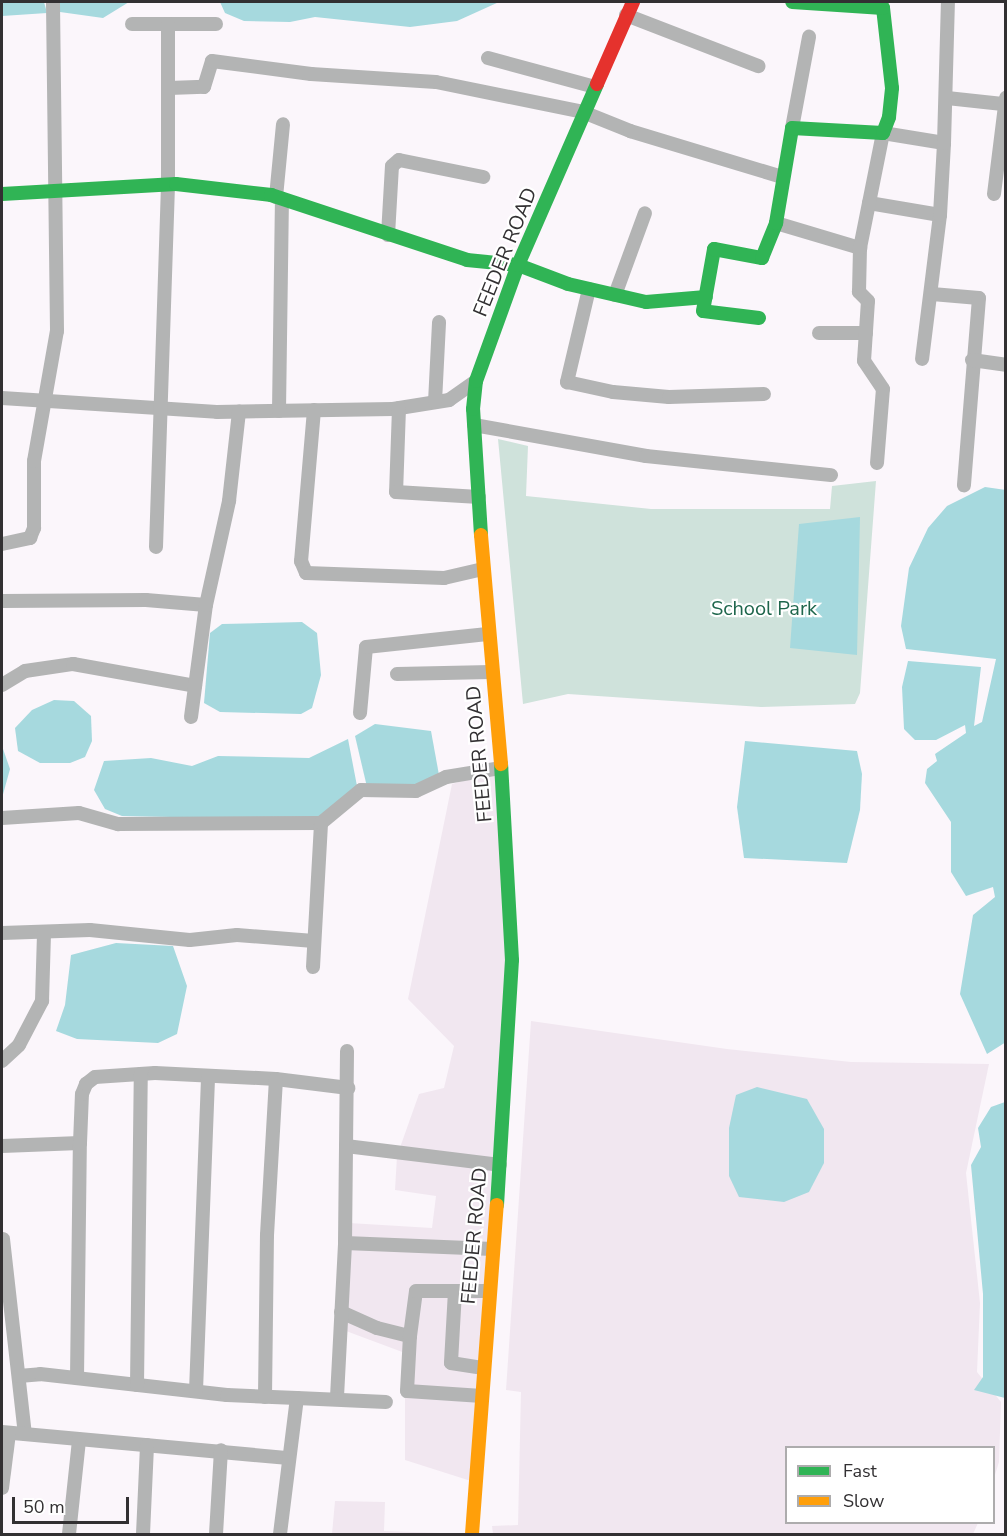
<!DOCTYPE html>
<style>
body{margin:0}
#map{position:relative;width:1007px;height:1536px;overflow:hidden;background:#fbf6fb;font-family:"Nunito Sans",sans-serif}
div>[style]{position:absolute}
.built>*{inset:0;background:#f1e7f0}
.green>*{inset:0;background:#cfe2db}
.water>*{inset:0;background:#a6d9de}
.street>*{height:14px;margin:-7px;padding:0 7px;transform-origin:7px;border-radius:7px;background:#b3b4b4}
.fast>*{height:14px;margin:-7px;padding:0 7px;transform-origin:7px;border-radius:7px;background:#30b455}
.slow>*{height:14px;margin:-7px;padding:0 7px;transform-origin:7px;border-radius:7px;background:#ff9f0a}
.jam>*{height:14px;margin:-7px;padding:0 7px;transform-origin:7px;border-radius:7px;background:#e5322d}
span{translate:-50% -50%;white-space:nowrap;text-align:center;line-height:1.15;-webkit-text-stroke:4.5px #fff;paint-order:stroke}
.street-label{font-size:20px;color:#323032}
.park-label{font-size:20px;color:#1e664c}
.frame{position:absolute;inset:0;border:3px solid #323032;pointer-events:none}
.legend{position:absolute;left:785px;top:1446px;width:210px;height:78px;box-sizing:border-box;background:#fff;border:2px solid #adacad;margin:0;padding:8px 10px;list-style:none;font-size:18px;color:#323032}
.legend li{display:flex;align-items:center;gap:12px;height:30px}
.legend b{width:30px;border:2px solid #adacad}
.scale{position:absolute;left:12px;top:1497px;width:117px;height:27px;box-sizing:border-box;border:3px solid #323032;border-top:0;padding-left:8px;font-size:18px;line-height:21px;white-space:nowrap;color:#323032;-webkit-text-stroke:4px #fff;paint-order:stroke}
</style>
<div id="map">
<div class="built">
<div style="clip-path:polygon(496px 772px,506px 963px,471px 1481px,405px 1460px,405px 1353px,346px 1331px,349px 1223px,432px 1228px,436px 1196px,395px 1190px,397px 1156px,419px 1094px,444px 1088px,454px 1046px,408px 999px,452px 784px)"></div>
<div style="clip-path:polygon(531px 1021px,727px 1049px,851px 1062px,989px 1064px,966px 1173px,980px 1303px,977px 1372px,1001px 1402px,999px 1462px,994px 1478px,994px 1448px,786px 1448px,786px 1522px,978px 1523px,973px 1534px,493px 1534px,492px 1526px,518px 1525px,521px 1392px,506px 1390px)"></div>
<div style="clip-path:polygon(335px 1501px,385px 1502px,384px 1531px,469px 1534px,332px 1534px)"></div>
</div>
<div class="green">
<div style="clip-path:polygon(498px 439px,528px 446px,526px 496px,651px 509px,830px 509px,832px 486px,876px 481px,860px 693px,855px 704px,761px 707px,568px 694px,523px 704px)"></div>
</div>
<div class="water">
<div style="clip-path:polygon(2px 2px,44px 2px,47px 13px,2px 16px)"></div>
<div style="clip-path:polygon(60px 2px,129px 2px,103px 18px,60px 12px)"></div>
<div style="clip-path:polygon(220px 2px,499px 2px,457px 21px,410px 27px,315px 17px,290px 22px,244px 21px,225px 13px)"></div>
<div style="clip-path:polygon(985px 487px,1006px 490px,1006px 1042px,987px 1054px,960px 994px,973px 915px,995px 897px,993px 887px,966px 896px,951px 872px,951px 822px,925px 783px,927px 769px,937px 761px,935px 754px,966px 733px,965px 725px,936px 740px,915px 740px,904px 729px,902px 687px,908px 661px,981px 667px,974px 726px,982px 722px,996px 659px,906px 649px,901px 626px,909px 568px,928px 528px,947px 506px)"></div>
<div style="clip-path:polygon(860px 517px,857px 655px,790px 648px,799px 524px)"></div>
<div style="clip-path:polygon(302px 622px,317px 633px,321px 675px,312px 708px,301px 714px,220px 712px,204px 703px,210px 633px,222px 624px)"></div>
<div style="clip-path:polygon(54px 700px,74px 701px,91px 716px,92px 741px,85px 757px,70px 763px,40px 763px,18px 751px,15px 728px,32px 710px)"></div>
<div style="clip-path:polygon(375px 724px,431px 731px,439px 775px,412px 787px,367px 787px,355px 736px)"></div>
<div style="clip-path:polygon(348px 739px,357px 786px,317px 820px,122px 816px,105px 809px,94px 790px,104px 761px,151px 758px,192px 766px,218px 756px,309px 758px)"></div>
<div style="clip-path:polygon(745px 741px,857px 751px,862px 774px,860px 810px,847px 863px,744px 858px,737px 807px)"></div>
<div style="clip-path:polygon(2px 746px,10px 769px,2px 798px)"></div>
<div style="clip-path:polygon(116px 943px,173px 946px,187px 986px,177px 1034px,158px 1043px,77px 1039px,56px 1031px,65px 1005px,71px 955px)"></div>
<div style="clip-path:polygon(757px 1087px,807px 1099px,824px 1129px,824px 1163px,809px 1192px,784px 1202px,739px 1197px,729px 1176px,729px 1128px,736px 1095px)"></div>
<div style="clip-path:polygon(1005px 1102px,1006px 1102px,1005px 1398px,974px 1390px,983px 1377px,983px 1294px,971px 1165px,981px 1147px,978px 1128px,991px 1107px)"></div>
</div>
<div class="street">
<div style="left:626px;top:15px;width:142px;rotate:21.1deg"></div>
<div style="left:132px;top:24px;width:84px"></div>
<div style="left:488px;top:58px;width:111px;rotate:15.2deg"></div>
<div style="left:169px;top:88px;width:35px;rotate:-2deg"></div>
<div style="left:204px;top:87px;width:27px;rotate:-73deg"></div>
<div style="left:212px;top:61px;width:100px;rotate:7.5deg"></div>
<div style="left:311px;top:74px;width:125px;rotate:3.7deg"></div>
<div style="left:436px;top:82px;width:150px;rotate:11.5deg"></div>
<div style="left:583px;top:112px;width:51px;rotate:22deg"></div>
<div style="left:630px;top:131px;width:159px;rotate:16.8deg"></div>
<div style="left:947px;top:98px;width:56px;rotate:6.1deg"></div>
<div style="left:792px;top:128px;width:93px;rotate:-79.4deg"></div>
<div style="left:994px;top:194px;width:97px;rotate:-82.9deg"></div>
<div style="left:276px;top:197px;width:73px;rotate:-84.5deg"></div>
<div style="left:869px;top:203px;width:72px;rotate:9.6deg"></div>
<div style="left:940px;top:215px;width:145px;rotate:97.1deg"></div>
<div style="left:940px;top:215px;width:72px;rotate:-86.8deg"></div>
<div style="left:776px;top:223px;width:88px;rotate:16.6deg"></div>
<div style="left:388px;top:235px;width:69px;rotate:-86.7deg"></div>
<div style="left:392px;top:166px;width:9px;rotate:-41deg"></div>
<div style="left:399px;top:160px;width:86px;rotate:11.4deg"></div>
<div style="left:589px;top:289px;width:96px;rotate:103.3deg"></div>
<div style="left:567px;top:382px;width:47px;rotate:12.3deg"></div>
<div style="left:613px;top:392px;width:56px;rotate:5.1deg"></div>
<div style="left:669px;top:397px;width:95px;rotate:-1.8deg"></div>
<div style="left:932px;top:294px;width:47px;rotate:4.9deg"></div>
<div style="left:979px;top:298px;width:188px;rotate:94.6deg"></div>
<div style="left:615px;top:295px;width:87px;rotate:-69.9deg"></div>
<div style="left:819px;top:333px;width:47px"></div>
<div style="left:972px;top:360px;width:34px;rotate:8deg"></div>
<div style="left:2px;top:398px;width:215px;rotate:3.7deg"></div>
<div style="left:217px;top:412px;width:176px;rotate:-1deg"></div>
<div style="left:393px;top:409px;width:57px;rotate:-9.1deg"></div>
<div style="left:449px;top:400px;width:33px;rotate:-35deg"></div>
<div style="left:435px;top:402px;width:80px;rotate:-87.1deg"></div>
<div style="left:399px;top:408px;width:84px;rotate:92deg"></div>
<div style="left:396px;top:492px;width:83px;rotate:3.4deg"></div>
<div style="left:314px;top:410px;width:152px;rotate:94.9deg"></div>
<div style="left:301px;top:561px;width:13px;rotate:67deg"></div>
<div style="left:306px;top:573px;width:138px;rotate:2.1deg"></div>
<div style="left:444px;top:578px;width:40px;rotate:-13deg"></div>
<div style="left:279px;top:411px;width:212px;rotate:-89.2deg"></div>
<div style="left:474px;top:425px;width:175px;rotate:10.2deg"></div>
<div style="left:646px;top:456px;width:186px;rotate:5.9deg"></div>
<div style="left:877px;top:463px;width:74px;rotate:-85.4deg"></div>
<div style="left:883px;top:389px;width:34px;rotate:-124deg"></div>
<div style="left:864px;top:361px;width:60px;rotate:-86.2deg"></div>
<div style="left:868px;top:301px;width:13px;rotate:-135deg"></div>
<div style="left:859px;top:292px;width:44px;rotate:-88.7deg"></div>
<div style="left:860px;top:248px;width:117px;rotate:-78.7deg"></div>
<div style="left:883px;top:133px;width:62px;rotate:9.3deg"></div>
<div style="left:944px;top:143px;width:141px;rotate:-88.4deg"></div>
<div style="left:2px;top:544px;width:29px;rotate:-12deg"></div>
<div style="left:30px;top:538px;width:11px;rotate:-68deg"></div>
<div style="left:34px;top:528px;width:67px;rotate:-90deg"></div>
<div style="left:34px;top:461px;width:132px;rotate:-80deg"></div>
<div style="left:57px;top:331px;width:329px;rotate:-90.7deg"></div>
<div style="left:156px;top:547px;width:363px;rotate:-88.1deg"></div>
<div style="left:168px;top:184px;width:160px;rotate:-90deg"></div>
<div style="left:2px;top:601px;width:144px;rotate:-0.4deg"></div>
<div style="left:146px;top:600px;width:60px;rotate:4.8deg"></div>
<div style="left:397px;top:674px;width:94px;rotate:-1.2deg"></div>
<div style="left:2px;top:685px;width:27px;rotate:-31deg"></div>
<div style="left:25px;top:671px;width:49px;rotate:-8.3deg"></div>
<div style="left:73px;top:664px;width:124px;rotate:10.2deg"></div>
<div style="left:360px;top:713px;width:66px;rotate:-84.8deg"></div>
<div style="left:366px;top:647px;width:122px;rotate:-6.1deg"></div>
<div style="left:191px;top:717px;width:113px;rotate:-82.4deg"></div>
<div style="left:206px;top:605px;width:107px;rotate:-77.5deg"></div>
<div style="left:229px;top:501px;width:90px;rotate:-83.6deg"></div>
<div style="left:2px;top:818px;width:77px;rotate:-3.7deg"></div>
<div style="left:79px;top:813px;width:41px;rotate:15.8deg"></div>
<div style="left:118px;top:824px;width:203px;rotate:-0.3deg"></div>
<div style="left:2px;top:933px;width:88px;rotate:-2deg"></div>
<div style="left:90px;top:930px;width:100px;rotate:5.7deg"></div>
<div style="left:190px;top:940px;width:47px;rotate:-6.1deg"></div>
<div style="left:237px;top:935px;width:77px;rotate:4.5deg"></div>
<div style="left:313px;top:967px;width:144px;rotate:-86.8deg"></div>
<div style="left:321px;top:823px;width:52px;rotate:-39.5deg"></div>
<div style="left:361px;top:790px;width:55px;rotate:1deg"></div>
<div style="left:416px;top:791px;width:33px;rotate:-25deg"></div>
<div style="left:446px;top:777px;width:56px;rotate:-9.3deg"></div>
<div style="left:2px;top:1061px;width:23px;rotate:-43deg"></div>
<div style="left:19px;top:1045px;width:50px;rotate:-62.4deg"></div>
<div style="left:42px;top:1001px;width:69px;rotate:-88.3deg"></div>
<div style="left:2px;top:1146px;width:78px;rotate:-2.2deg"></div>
<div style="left:346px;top:1146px;width:155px;rotate:7deg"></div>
<div style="left:3px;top:1239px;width:196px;rotate:83.6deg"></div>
<div style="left:345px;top:1243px;width:148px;rotate:2.3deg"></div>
<div style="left:455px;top:1291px;width:72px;rotate:93.2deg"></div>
<div style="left:451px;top:1363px;width:33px;rotate:9deg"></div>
<div style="left:341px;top:1312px;width:39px;rotate:24deg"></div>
<div style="left:377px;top:1328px;width:34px;rotate:14deg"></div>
<div style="left:19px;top:1376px;width:21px;rotate:-5deg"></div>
<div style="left:40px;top:1374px;width:188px;rotate:6.4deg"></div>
<div style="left:227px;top:1395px;width:70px;rotate:2.5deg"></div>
<div style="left:77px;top:1378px;width:235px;rotate:-89.3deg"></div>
<div style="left:80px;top:1143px;width:49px;rotate:-87.7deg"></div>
<div style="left:82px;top:1094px;width:11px;rotate:-68deg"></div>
<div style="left:86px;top:1084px;width:11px;rotate:-38deg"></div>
<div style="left:95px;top:1077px;width:60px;rotate:-3.8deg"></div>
<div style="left:155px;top:1073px;width:121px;rotate:2.8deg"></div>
<div style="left:276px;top:1079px;width:73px;rotate:7.1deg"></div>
<div style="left:137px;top:1385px;width:311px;rotate:-89.3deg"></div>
<div style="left:196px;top:1391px;width:315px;rotate:-87.8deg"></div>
<div style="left:482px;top:1396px;width:75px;rotate:-176.2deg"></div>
<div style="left:407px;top:1391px;width:55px;rotate:-86.9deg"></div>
<div style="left:410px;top:1336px;width:45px;rotate:-82.4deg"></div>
<div style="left:416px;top:1291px;width:73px"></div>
<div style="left:265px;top:1397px;width:162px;rotate:-89.3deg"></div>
<div style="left:267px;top:1235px;width:156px;rotate:-86.7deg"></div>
<div style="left:337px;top:1397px;width:154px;rotate:-87deg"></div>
<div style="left:345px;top:1243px;width:192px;rotate:-89.4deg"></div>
<div style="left:2px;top:1432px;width:288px;rotate:5.2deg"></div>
<div style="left:2px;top:1488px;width:55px;rotate:-82.7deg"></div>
<div style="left:69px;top:1534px;width:95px;rotate:-83.9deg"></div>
<div style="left:143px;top:1534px;width:89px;rotate:-87.4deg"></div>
<div style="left:216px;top:1534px;width:84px;rotate:-86.6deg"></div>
<div style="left:280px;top:1534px;width:137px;rotate:-82.9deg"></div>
<div style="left:297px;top:1398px;width:89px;rotate:2.6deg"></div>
</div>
<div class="fast">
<div style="left:2px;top:194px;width:174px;rotate:-3.3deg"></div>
<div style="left:176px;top:184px;width:96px;rotate:6.6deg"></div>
<div style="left:271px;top:195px;width:206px;rotate:18.3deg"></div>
<div style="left:467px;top:260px;width:51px;rotate:5.6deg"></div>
<div style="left:518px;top:265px;width:53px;rotate:20.8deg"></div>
<div style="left:568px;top:284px;width:80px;rotate:13deg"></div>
<div style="left:646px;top:302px;width:60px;rotate:-4.8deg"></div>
<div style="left:759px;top:318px;width:56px;rotate:-172.9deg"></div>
<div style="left:703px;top:311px;width:63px;rotate:-79.9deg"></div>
<div style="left:714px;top:249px;width:49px;rotate:10.6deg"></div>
<div style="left:762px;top:258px;width:38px;rotate:-68deg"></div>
<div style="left:776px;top:223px;width:96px;rotate:-80.4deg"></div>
<div style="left:792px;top:128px;width:91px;rotate:3.1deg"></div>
<div style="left:883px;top:133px;width:17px;rotate:-69deg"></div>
<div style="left:889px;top:117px;width:29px;rotate:-84deg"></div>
<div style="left:892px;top:88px;width:81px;rotate:-96.4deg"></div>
<div style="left:883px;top:8px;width:91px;rotate:-176.2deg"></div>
<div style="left:481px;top:535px;width:126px;rotate:-93.6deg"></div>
<div style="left:473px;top:409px;width:28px;rotate:-84deg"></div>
<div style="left:476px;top:381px;width:123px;rotate:-70.1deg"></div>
<div style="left:518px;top:265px;width:197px;rotate:-66.4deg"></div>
<div style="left:497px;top:1205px;width:245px;rotate:-86.5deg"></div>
<div style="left:512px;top:960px;width:196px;rotate:-93.2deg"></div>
</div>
<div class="slow">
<div style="left:481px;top:535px;width:230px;rotate:85deg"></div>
<div style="left:472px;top:1534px;width:330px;rotate:-85.7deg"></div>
</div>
<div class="jam">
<div style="left:597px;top:84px;width:90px;rotate:-66.3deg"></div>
</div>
<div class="street-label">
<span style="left:505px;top:252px;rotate:-68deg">FEEDER ROAD</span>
<span style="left:479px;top:754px;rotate:-95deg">FEEDER ROAD</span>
<span style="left:474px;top:1236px;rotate:-85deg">FEEDER ROAD</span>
</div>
<div class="park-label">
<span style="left:764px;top:608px">School Park</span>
</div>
<div class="frame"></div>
<ul class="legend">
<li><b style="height:8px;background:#30b455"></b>Fast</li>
<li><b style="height:8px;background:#ff9f0a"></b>Slow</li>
</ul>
<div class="scale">50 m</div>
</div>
